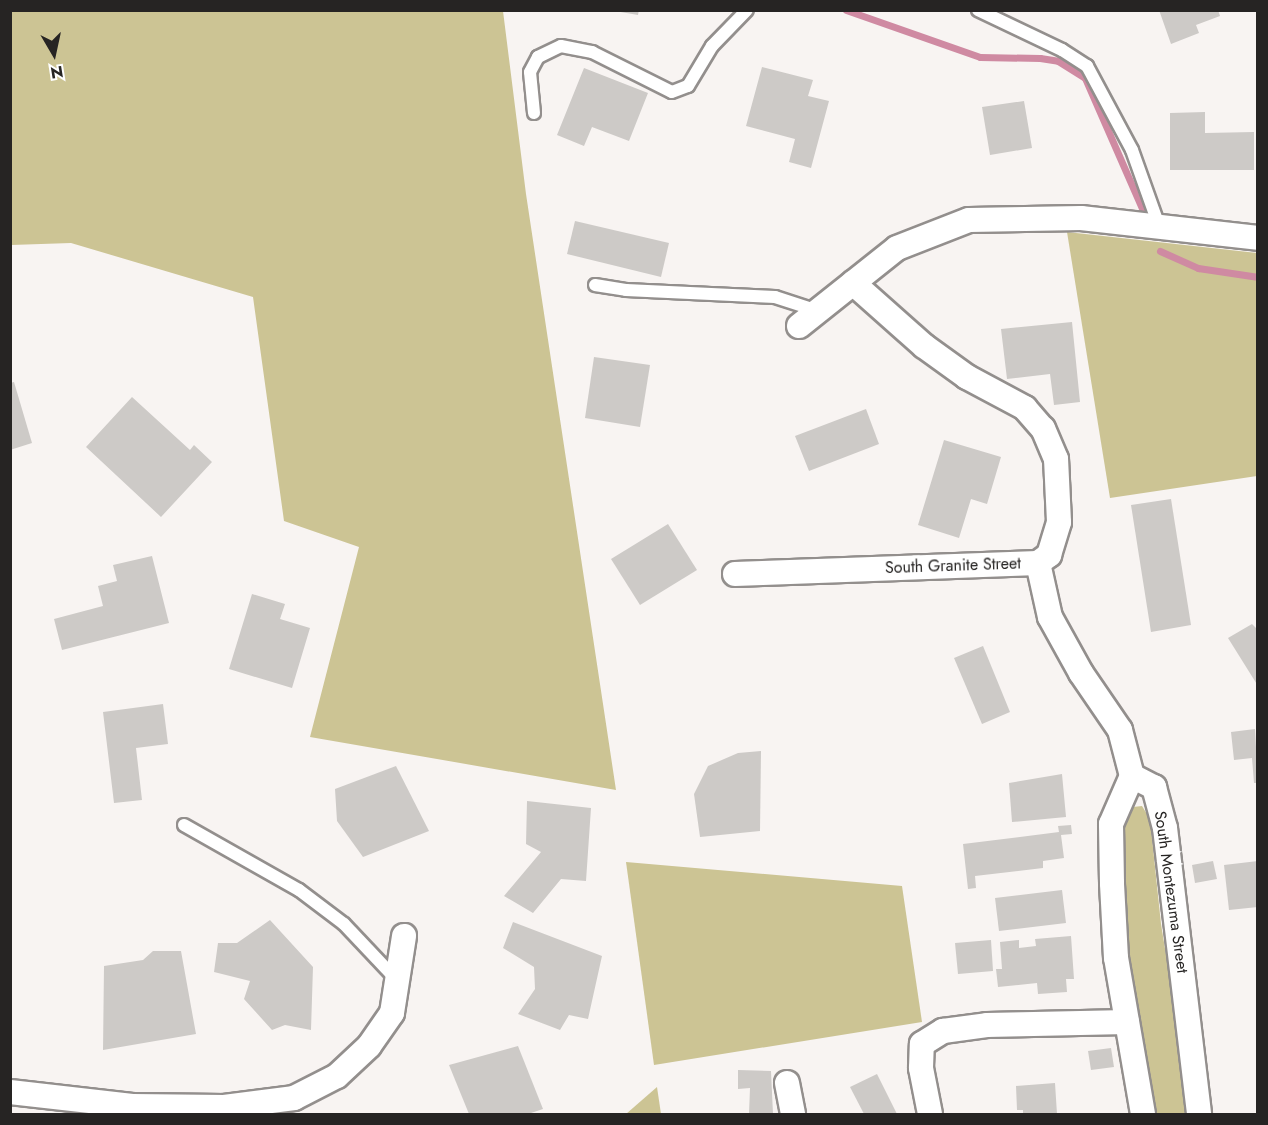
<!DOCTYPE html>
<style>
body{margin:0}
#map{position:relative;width:1268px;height:1125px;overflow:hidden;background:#f8f4f2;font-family:Jost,sans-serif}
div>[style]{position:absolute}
.green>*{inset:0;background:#ccc494}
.stream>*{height:7px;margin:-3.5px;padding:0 3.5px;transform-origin:3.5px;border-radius:3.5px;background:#cf8aa2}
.building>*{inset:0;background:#cdcac7}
.roads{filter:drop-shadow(2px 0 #938f8d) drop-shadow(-2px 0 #938f8d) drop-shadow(0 2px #938f8d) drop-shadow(0 -2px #938f8d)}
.service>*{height:12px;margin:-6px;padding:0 6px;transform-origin:6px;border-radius:6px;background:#fff}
.minor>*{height:24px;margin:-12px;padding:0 12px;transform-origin:12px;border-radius:12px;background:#fff}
span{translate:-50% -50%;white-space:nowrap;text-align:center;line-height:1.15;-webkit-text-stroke:6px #fff;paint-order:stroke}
.street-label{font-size:16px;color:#262423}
.frame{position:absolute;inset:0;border:12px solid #262423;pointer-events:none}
.north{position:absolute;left:24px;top:24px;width:60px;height:60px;-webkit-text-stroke:4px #fff;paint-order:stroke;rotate:171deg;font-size:16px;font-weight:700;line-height:24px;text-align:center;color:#262423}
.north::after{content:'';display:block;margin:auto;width:21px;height:27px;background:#262423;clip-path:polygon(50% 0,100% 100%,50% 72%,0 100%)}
</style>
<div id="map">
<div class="green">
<div style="clip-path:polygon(10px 11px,503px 11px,526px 194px,616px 790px,310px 737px,359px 547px,284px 521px,253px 297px,71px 243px,11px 245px)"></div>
<div style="clip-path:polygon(1067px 232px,1257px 253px,1257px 476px,1110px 498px)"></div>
<div style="clip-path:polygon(1142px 806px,1150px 819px,1161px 924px,1192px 1114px,1156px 1114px,1139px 1039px,1125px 948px,1125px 824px,1133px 807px)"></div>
<div style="clip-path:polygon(626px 862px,902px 886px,922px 1022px,654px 1065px)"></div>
<div style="clip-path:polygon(657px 1087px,661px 1114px,626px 1114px)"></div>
</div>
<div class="stream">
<div style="left:846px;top:10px;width:142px;rotate:19.3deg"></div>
<div style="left:980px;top:57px;width:60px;rotate:1deg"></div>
<div style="left:1040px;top:58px;width:18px;rotate:9deg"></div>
<div style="left:1058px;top:61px;width:32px;rotate:32deg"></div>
<div style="left:1085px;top:78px;width:147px;rotate:66.4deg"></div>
<div style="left:1160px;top:251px;width:42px;rotate:24.1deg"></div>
<div style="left:1198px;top:268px;width:61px;rotate:8.5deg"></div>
</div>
<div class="building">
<div style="clip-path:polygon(609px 10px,639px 10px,638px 15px)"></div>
<div style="clip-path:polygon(1159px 10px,1218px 10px,1220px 16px,1196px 25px,1199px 33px,1171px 44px)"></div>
<div style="clip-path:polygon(762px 67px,813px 80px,808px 96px,829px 101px,811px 168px,789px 162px,795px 139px,746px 126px)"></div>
<div style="clip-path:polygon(584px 68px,648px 93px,629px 141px,592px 127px,584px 146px,557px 135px)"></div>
<div style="clip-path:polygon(1024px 101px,1032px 148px,990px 155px,982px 107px)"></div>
<div style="clip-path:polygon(1205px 112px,1205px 133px,1254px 132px,1254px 170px,1170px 170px,1170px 113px)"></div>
<div style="clip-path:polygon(575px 221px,669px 243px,661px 277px,567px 254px)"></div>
<div style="clip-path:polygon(1072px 322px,1080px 402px,1054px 405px,1050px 374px,1007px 379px,1001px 329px)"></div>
<div style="clip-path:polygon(594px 357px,650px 365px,640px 427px,585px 418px)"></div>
<div style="clip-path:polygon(14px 382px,32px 443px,10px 450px,10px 383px)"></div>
<div style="clip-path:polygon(132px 397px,190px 450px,194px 445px,212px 462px,161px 517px,86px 447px)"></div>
<div style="clip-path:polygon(866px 409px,879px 444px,809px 471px,795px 436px)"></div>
<div style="clip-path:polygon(944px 440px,1001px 457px,987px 504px,971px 499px,959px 538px,918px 525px)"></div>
<div style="clip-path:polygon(1171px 499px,1191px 625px,1151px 632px,1131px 505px)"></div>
<div style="clip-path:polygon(668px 524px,697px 570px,640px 605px,611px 559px)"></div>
<div style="clip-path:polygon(152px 556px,169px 623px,62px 650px,54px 619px,103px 606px,98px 586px,117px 581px,113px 565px)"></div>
<div style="clip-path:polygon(252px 594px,285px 604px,280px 619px,310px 628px,292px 688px,229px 669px)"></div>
<div style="clip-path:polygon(1252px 624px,1258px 630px,1258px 686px,1228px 638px)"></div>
<div style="clip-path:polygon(983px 646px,1010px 712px,982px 724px,954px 658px)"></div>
<div style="clip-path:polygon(163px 704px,168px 744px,136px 748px,142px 800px,114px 803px,103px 712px)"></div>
<div style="clip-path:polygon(1255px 729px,1258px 783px,1254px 783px,1252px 758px,1234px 760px,1231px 732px)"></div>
<div style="clip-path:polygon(761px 751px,760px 831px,700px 837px,694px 794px,708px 766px,738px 753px)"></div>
<div style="clip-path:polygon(396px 766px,429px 831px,363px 857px,337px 821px,335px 789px)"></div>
<div style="clip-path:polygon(1062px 774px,1066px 817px,1012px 822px,1009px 783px)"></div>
<div style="clip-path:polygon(527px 801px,591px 808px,586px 881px,561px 879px,533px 913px,504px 896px,541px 852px,526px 844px)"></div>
<div style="clip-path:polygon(1071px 825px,1072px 834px,1061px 835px,1064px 858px,1043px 861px,1043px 868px,975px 876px,976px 888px,968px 889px,963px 844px,1059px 832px,1058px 826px)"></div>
<div style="clip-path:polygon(1213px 861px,1217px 879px,1195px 883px,1192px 865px)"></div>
<div style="clip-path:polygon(1258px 861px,1258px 907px,1229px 910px,1224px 865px)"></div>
<div style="clip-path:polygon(1062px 890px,1066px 923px,999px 931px,995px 898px)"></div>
<div style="clip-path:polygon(270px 920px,313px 967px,311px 1030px,285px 1025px,272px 1030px,244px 999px,250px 981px,214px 972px,218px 943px,237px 943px)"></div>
<div style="clip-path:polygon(513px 922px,602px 956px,588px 1019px,569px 1015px,560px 1030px,518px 1014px,535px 989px,534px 967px,503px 948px)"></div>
<div style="clip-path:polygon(1071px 936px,1074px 979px,1066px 979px,1067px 992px,1038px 994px,1037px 983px,998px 987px,996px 969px,1002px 969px,1000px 942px,1019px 940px,1019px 948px,1036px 946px,1035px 939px)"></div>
<div style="clip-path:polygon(991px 940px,993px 971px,958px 974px,955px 943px)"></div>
<div style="clip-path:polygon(153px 951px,181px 951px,196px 1034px,103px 1050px,104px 966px,143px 960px)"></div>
<div style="clip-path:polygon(518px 1046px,543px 1109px,528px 1114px,469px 1114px,449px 1065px)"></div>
<div style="clip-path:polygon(1111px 1048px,1114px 1067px,1091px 1070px,1088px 1051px)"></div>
<div style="clip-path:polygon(738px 1070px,771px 1071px,773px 1114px,749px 1114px,750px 1088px,738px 1089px)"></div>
<div style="clip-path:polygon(877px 1074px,897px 1114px,864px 1114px,850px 1087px)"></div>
<div style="clip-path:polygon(1055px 1083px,1057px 1114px,1023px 1114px,1023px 1110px,1017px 1110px,1016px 1086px)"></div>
</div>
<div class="roads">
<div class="service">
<div style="left:978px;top:10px;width:93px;rotate:25.5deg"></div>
<div style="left:1062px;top:50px;width:30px;rotate:33deg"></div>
<div style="left:1087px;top:66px;width:95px;rotate:61.8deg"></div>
<div style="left:1132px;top:150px;width:81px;rotate:70.4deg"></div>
<div style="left:534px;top:113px;width:41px;rotate:-95.6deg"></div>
<div style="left:530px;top:72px;width:17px;rotate:-62deg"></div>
<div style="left:538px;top:57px;width:25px;rotate:-26deg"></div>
<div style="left:561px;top:46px;width:32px;rotate:11deg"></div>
<div style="left:592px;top:52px;width:89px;rotate:26.6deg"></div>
<div style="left:672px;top:92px;width:17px;rotate:-21deg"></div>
<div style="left:688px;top:86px;width:47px;rotate:-59deg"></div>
<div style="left:712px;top:46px;width:50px;rotate:-45.8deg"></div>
<div style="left:595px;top:285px;width:31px;rotate:9deg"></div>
<div style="left:626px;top:290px;width:149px;rotate:2.7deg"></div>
<div style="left:775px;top:297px;width:45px;rotate:18deg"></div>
<div style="left:184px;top:825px;width:132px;rotate:29.5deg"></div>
<div style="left:299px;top:890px;width:56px;rotate:37.1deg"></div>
<div style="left:344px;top:924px;width:76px;rotate:46.6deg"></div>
</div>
<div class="minor">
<div style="left:799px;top:326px;width:125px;rotate:-38.5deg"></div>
<div style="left:897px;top:248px;width:77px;rotate:-21.3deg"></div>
<div style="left:969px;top:220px;width:112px;rotate:-1deg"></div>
<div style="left:1081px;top:218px;width:178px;rotate:6.4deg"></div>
<div style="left:1038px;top:563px;width:55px;rotate:77.5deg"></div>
<div style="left:1050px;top:617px;width:64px;rotate:61deg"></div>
<div style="left:1081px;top:673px;width:69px;rotate:55.6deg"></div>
<div style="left:1120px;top:730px;width:48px;rotate:75.4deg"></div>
<div style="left:735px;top:574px;width:303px;rotate:-2.1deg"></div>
<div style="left:1038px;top:563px;width:14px;rotate:-36deg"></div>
<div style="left:1049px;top:555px;width:34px;rotate:-73deg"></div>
<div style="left:1059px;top:522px;width:63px;rotate:-92.7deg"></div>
<div style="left:1056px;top:459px;width:33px;rotate:-113deg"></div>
<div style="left:1043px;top:429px;width:28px;rotate:-131deg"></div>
<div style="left:1025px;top:408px;width:66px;rotate:-151.9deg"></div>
<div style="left:967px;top:377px;width:53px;rotate:-144.2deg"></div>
<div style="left:924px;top:346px;width:95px;rotate:-138.4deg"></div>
<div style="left:787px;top:1083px;width:32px;rotate:79deg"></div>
<div style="left:10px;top:1092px;width:123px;rotate:6.5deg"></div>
<div style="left:132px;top:1106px;width:92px;rotate:0.6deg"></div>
<div style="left:224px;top:1107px;width:71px;rotate:-7.3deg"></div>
<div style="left:294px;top:1098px;width:48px;rotate:-27.1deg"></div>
<div style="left:337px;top:1076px;width:44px;rotate:-43.2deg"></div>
<div style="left:369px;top:1046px;width:40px;rotate:-55.1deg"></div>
<div style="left:392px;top:1013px;width:78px;rotate:-81.1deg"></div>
<div style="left:930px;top:1114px;width:47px;rotate:-101.1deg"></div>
<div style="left:921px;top:1068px;width:24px;rotate:-88deg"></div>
<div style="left:922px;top:1044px;width:25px;rotate:-32deg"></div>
<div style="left:943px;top:1031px;width:44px;rotate:-7.8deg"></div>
<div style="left:987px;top:1025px;width:140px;rotate:-1.2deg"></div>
<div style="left:1143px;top:1114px;width:158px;rotate:-99.8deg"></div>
<div style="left:1116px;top:958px;width:75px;rotate:-93.1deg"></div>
<div style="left:1112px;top:883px;width:59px;rotate:-91deg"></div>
<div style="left:1111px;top:824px;width:52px;rotate:-66.4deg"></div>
<div style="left:1132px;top:776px;width:25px;rotate:27deg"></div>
<div style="left:1154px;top:787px;width:42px;rotate:75deg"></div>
<div style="left:1165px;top:828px;width:288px;rotate:83.2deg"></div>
</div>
</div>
<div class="street-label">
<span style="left:953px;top:566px;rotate:-2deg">South Granite Street</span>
<span style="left:1171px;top:892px;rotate:82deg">South Montezuma Street</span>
</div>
<div class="frame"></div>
<div class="north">N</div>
</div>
